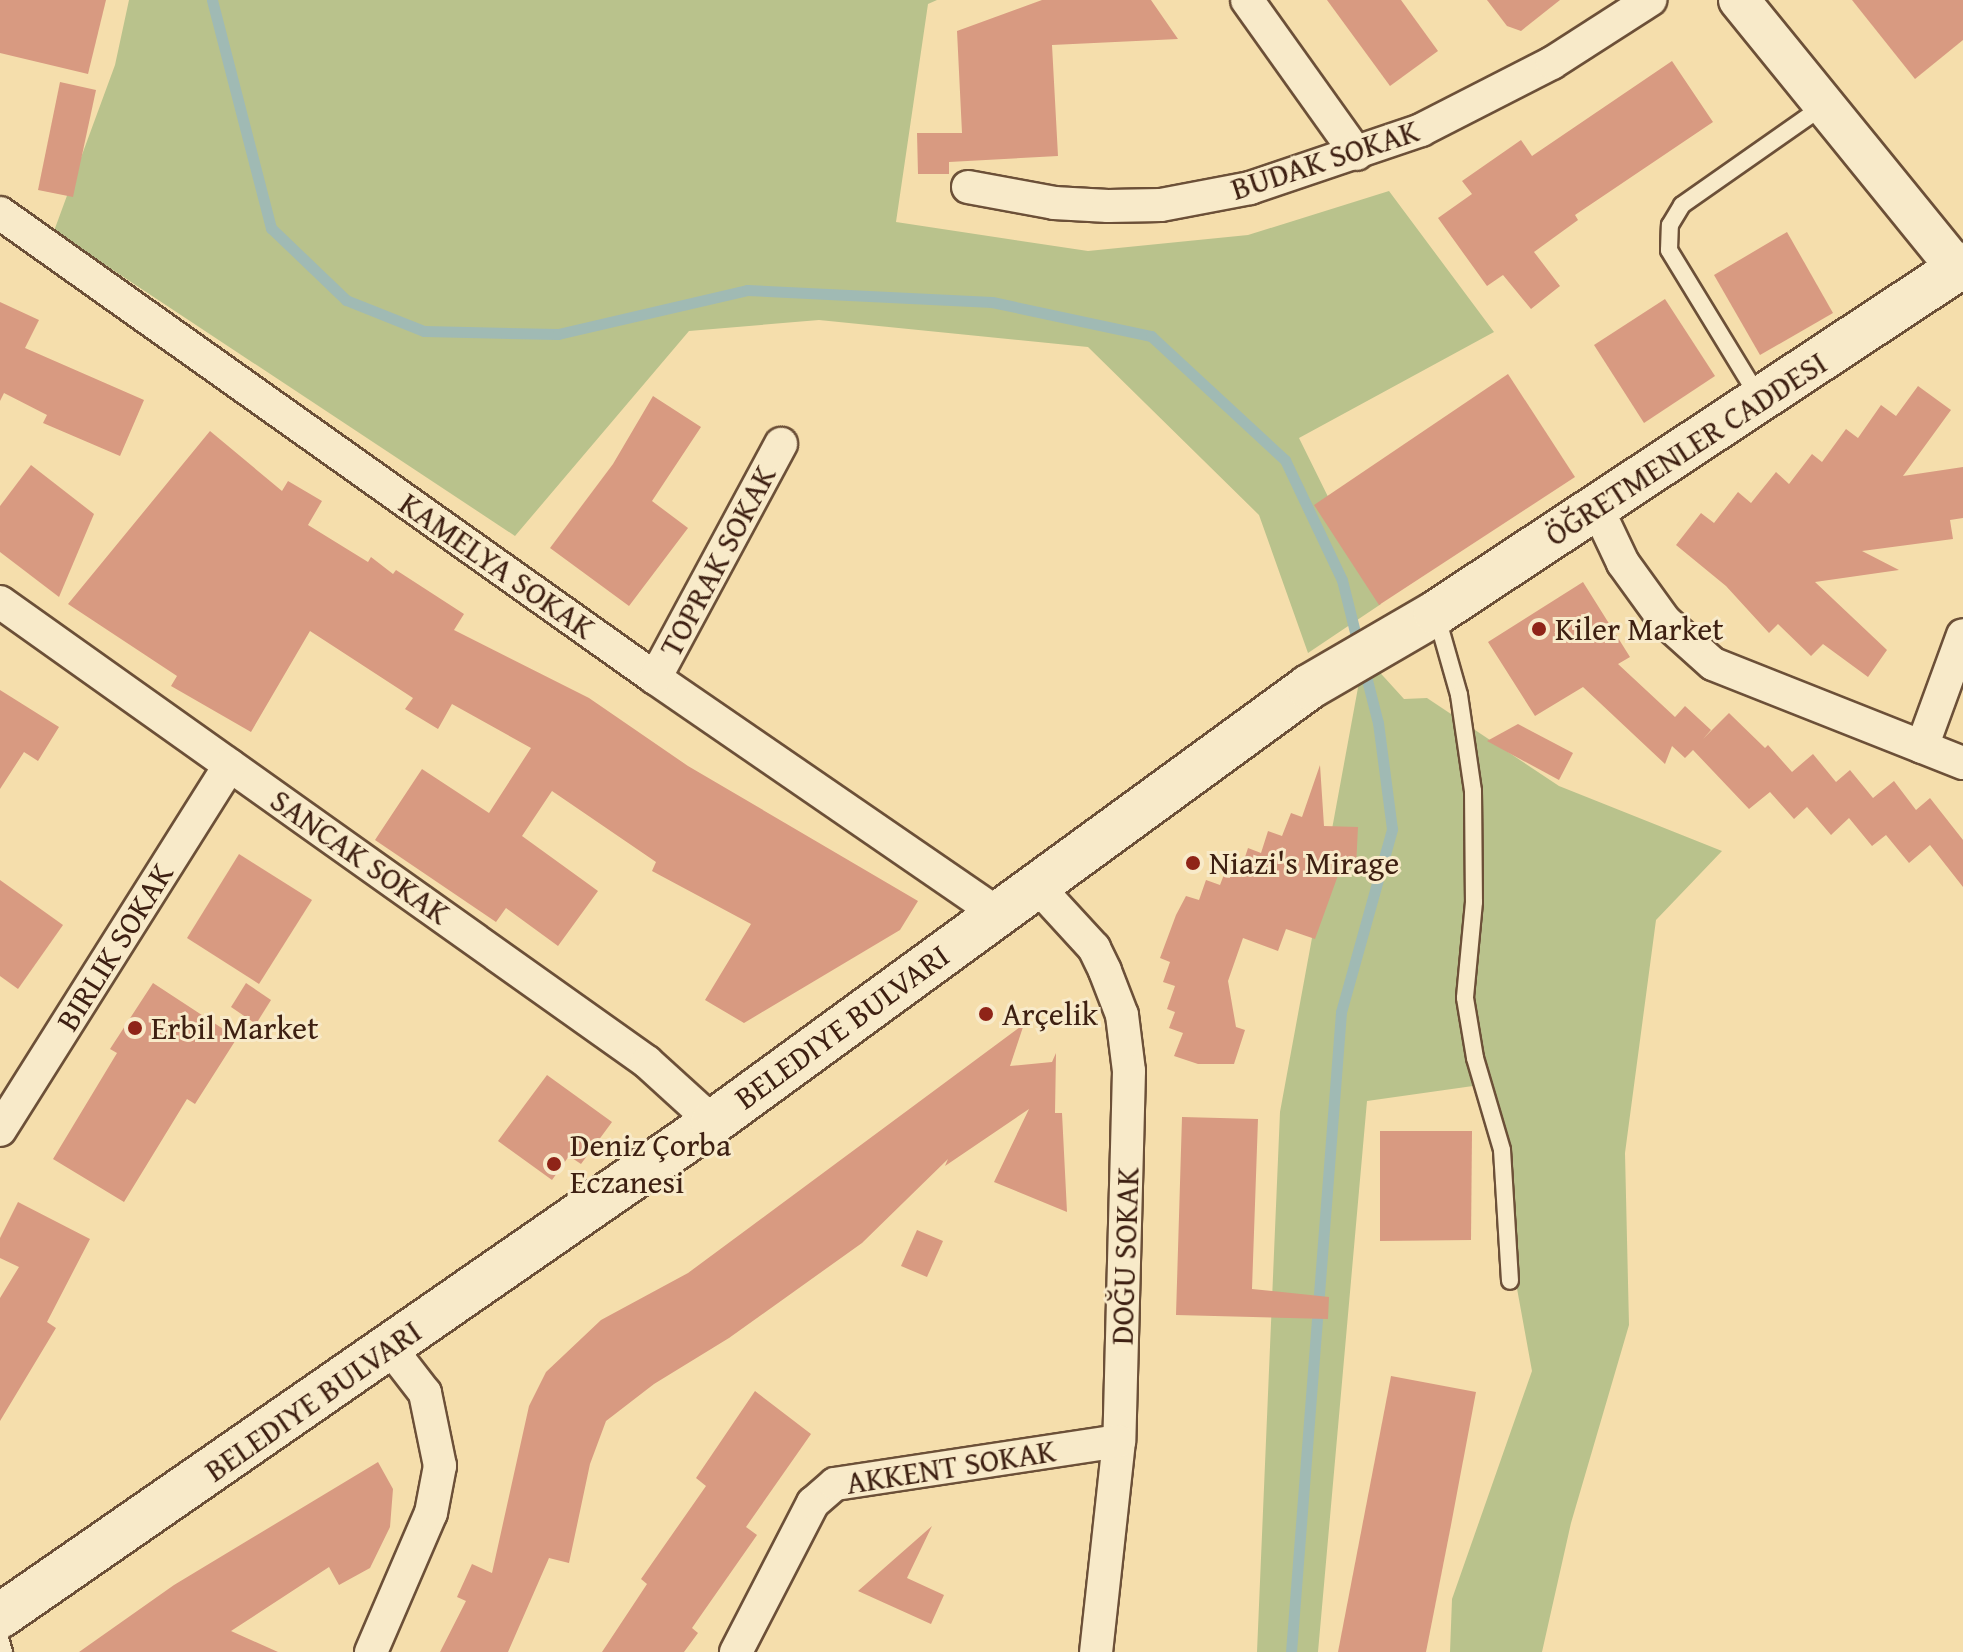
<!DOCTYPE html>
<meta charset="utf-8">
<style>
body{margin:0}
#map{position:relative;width:1963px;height:1652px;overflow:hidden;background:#f5deac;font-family:"Gentium Book Plus",serif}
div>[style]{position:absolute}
.green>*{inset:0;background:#b9c28c}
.stream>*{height:11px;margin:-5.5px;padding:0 5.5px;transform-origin:5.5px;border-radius:5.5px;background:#a0bab4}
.building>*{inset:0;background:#d89a81}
.roads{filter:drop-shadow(2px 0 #6c5038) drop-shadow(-2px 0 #6c5038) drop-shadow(0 2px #6c5038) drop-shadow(0 -2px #6c5038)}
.service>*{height:16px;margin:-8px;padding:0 8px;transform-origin:8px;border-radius:8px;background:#f8eac9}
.minor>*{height:32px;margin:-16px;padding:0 16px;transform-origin:16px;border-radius:16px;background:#f8eac9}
.tertiary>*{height:40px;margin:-20px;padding:0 20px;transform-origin:20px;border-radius:20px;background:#f8eac9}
.secondary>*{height:44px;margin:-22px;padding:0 22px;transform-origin:22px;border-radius:22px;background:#f8eac9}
.dots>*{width:22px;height:22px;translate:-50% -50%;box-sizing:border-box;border:4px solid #f8eac9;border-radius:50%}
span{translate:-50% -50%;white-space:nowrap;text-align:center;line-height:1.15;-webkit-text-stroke:6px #f8eac9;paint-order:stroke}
.street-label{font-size:32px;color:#3e2012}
.poi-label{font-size:32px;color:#3e2012}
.left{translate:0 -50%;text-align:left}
</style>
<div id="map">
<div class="green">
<div style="clip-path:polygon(129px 0,937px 0,928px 4px,896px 222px,1088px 251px,1248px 235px,1389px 191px,1494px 332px,1299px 438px,1381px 604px,1308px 653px,1259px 515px,1088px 347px,819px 320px,689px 331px,515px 536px,54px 231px,115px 65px)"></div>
<div style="clip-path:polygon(1364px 655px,1404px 699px,1427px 698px,1559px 786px,1722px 851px,1656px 920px,1625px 1153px,1629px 1325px,1571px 1523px,1542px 1652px,1450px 1652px,1452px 1599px,1532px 1371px,1480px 1085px,1367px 1101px,1318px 1652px,1257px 1652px,1280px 1112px)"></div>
</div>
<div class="stream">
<div style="left:212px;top:0;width:236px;rotate:75.5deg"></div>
<div style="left:271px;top:228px;width:104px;rotate:43.8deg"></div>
<div style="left:346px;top:300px;width:84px;rotate:21.7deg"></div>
<div style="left:424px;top:331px;width:134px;rotate:1.3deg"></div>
<div style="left:558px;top:334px;width:194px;rotate:-13.1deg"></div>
<div style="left:747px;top:290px;width:245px;rotate:2.8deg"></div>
<div style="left:992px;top:302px;width:163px;rotate:12.1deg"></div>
<div style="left:1151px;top:336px;width:183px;rotate:42.8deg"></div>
<div style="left:1285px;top:460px;width:133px;rotate:64.6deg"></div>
<div style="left:1342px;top:580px;width:70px;rotate:76deg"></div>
<div style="left:1291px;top:1652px;width:642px;rotate:-85.53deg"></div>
<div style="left:1341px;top:1012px;width:190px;rotate:-74.4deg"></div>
<div style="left:1392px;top:829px;width:107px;rotate:-97.5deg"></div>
<div style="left:1378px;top:723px;width:61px;rotate:-104.3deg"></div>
</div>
<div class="building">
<div style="clip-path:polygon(0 0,106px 0,88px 74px,0 53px)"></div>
<div style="clip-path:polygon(1042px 0,1151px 0,1178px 39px,1052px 45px,1058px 156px,949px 162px,949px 174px,918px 174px,917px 133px,962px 133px,957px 31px)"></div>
<div style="clip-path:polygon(1327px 0,1401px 0,1438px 51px,1390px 86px)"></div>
<div style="clip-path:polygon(1487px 0,1560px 0,1521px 31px,1507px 26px)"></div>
<div style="clip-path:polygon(1852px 0,1963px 0,1963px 40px,1915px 79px)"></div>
<div style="clip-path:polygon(1672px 61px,1713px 122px,1575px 215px,1578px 220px,1534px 252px,1560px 286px,1531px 309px,1503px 275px,1487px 286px,1438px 218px,1472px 194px,1462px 181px,1521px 140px,1532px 156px)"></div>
<div style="clip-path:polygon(60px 82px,96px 90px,73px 197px,38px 190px)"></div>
<div style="clip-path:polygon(1787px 232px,1833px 313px,1760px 355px,1714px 275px)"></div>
<div style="clip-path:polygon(1665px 299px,1715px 376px,1644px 423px,1594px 345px)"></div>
<div style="clip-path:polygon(0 302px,39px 320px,25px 348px,144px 400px,120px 456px,43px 423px,47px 415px,4px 393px,0 401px)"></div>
<div style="clip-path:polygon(1508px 374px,1575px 477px,1379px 605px,1314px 505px)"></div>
<div style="clip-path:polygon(1918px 386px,1951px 410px,1903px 476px,1963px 467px,1963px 518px,1950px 520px,1953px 539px,1862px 551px,1899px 570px,1815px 582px,1887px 650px,1868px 677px,1823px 644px,1811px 656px,1778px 624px,1769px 633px,1726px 586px,1676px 545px,1701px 513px,1714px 523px,1738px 492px,1751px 503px,1776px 472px,1789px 484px,1812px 454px,1822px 462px,1846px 429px,1858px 438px,1881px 405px,1896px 416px)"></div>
<div style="clip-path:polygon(653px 396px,701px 427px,652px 501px,688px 528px,629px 606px,550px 548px,613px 464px)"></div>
<div style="clip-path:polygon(210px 431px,282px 491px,288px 481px,322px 501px,308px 525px,368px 562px,371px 557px,393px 574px,396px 570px,464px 614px,454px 630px,589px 698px,688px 766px,918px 901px,900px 930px,744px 1023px,705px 1000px,751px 924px,652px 871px,656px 862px,552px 791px,522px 836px,598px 891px,558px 946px,506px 908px,496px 922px,375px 840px,422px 769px,489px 813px,531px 748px,452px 704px,438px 729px,405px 709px,413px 698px,310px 631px,251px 732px,171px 686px,177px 676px,68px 604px)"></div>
<div style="clip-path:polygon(31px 465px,94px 514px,59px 597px,0 552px,0 506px)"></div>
<div style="clip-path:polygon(1583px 582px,1630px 657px,1618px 664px,1675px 717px,1685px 706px,1711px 730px,1703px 739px,1729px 713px,1765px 748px,1768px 745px,1792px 772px,1813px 754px,1836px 782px,1850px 770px,1873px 798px,1894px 781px,1916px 810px,1930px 798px,1963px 840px,1963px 887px,1930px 845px,1909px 863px,1886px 835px,1872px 846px,1849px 818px,1831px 835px,1807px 807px,1794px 819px,1770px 792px,1749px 809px,1693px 750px,1685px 758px,1672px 746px,1665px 764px,1583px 687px,1535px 716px,1488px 642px)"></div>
<div style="clip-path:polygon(0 690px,59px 727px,38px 761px,24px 752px,0 789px)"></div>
<div style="clip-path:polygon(1518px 724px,1573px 753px,1559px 780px,1487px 741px)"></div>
<div style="clip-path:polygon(1320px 765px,1324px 826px,1358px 827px,1356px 867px,1341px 867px,1315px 939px,1286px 929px,1278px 951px,1243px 938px,1228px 981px,1236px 1027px,1245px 1030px,1234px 1064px,1198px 1064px,1174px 1056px,1183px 1033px,1169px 1028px,1175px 1012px,1167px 1009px,1175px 986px,1163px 982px,1170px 962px,1160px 958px,1176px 915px,1186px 896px,1199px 900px,1206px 880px,1220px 885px,1228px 864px,1241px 869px,1248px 848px,1261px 853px,1268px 831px,1282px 836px,1291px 813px,1302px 817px)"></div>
<div style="clip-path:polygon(239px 854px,312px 900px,259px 984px,187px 938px)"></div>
<div style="clip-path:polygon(0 880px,63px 925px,18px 989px,0 976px)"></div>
<div style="clip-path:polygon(153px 983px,237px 1038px,195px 1104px,187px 1099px,124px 1202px,53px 1159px,117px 1053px,110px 1049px)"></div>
<div style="clip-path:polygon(246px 983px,271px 1000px,256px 1024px,231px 1007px)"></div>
<div style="clip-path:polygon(1024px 1024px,1010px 1066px,1052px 1062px,1056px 1053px,1055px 1113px,1062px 1113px,1067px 1212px,994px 1182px,1029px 1109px,945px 1166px,948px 1159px,862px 1243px,729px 1338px,654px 1384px,606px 1421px,590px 1464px,569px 1563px,549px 1558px,508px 1652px,440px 1652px,466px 1601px,457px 1597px,472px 1564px,492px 1573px,529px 1406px,546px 1372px,601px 1320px,688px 1273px)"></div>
<div style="clip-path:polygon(547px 1075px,612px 1122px,581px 1164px,569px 1156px,552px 1180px,498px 1141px)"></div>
<div style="clip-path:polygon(1182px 1117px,1258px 1119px,1252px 1289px,1329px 1297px,1328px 1319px,1176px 1315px)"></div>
<div style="clip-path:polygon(1380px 1131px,1472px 1131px,1471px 1240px,1380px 1241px)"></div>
<div style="clip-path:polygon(18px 1202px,90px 1239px,47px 1322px,56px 1328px,0 1421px,0 1298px,19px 1267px,0 1258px,0 1238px)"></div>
<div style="clip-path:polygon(917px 1230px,943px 1241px,927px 1277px,901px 1266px)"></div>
<div style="clip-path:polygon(1391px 1376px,1476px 1392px,1451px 1525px,1426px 1652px,1338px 1652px)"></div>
<div style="clip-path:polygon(755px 1391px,811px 1434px,746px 1527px,757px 1535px,692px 1628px,698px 1633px,684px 1652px,602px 1652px,647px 1584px,641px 1579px,706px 1486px,696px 1478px)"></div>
<div style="clip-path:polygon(378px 1462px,393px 1489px,390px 1527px,370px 1568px,339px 1585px,329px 1567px,231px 1631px,278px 1652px,79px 1652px,174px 1585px)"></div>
<div style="clip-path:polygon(932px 1526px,907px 1578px,944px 1595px,931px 1624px,858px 1591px)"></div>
</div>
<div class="roads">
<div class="service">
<div style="left:1758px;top:396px;width:171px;rotate:-121.4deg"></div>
<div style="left:1669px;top:250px;width:25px;rotate:-88deg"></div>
<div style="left:1670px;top:225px;width:23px;rotate:-59deg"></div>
<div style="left:1682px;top:205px;width:171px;rotate:-35deg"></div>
<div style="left:1436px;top:614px;width:84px;rotate:74.1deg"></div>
<div style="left:1459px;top:695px;width:97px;rotate:81.7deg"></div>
<div style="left:1473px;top:791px;width:111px;rotate:89.5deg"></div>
<div style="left:1474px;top:902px;width:96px;rotate:95.4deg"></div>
<div style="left:1465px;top:998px;width:61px;rotate:80.5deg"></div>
<div style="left:1475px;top:1058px;width:96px;rotate:73.6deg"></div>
<div style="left:1502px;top:1150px;width:131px;rotate:86.5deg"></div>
<div style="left:0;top:1638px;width:15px;rotate:74deg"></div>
</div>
<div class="minor">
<div style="left:1247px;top:0;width:189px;rotate:54.5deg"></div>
<div style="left:968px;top:187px;width:87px;rotate:10.5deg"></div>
<div style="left:1054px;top:203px;width:54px;rotate:3.2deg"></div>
<div style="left:1108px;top:206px;width:53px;rotate:-1.1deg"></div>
<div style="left:1161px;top:205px;width:91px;rotate:-10.8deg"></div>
<div style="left:1250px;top:188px;width:181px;rotate:-18.7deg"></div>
<div style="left:1421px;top:130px;width:147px;rotate:-27.1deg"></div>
<div style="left:1552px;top:63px;width:117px;rotate:-32.7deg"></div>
<div style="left:0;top:213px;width:803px;rotate:35.37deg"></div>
<div style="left:655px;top:678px;width:417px;rotate:34.5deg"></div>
<div style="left:1596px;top:506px;width:63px;rotate:64.7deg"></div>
<div style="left:1623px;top:563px;width:72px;rotate:54.1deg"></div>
<div style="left:1665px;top:621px;width:64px;rotate:41.9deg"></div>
<div style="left:1713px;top:664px;width:269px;rotate:21.6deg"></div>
<div style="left:0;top:602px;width:794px;rotate:35.41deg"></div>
<div style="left:647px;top:1062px;width:89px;rotate:42.3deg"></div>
<div style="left:655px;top:678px;width:266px;rotate:-61.7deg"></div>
<div style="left:1922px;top:747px;width:119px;rotate:-69.9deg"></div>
<div style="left:1038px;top:887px;width:83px;rotate:47.4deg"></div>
<div style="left:1094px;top:948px;width:25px;rotate:64deg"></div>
<div style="left:1105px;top:971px;width:47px;rotate:68.9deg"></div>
<div style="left:1122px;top:1015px;width:56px;rotate:82.9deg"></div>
<div style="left:1129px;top:1071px;width:370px;rotate:91.5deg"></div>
<div style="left:1119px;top:1441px;width:212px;rotate:96.2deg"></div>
<div style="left:0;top:1130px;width:431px;rotate:-57.8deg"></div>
<div style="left:371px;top:1652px;width:151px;rotate:-66.7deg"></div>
<div style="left:431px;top:1513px;width:48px;rotate:-79.2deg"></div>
<div style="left:440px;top:1466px;width:75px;rotate:-101.6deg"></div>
<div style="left:425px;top:1393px;width:56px;rotate:-127.7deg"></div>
<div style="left:736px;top:1652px;width:168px;rotate:-62.7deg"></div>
<div style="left:813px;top:1503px;width:29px;rotate:-41deg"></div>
<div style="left:835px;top:1484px;width:287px;rotate:-8.6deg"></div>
</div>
<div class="tertiary">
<div style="left:1739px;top:0;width:347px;rotate:50.9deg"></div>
</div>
<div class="secondary">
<div style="left:0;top:1616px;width:867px;rotate:-34.72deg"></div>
<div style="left:713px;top:1122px;width:738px;rotate:-36.12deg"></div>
<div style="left:1309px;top:687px;width:147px;rotate:-30.2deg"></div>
<div style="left:1436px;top:613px;width:632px;rotate:-33.44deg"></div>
</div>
</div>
<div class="dots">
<div style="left:1539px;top:629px;background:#8f2418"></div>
<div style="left:1193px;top:863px;background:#8f2418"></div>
<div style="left:986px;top:1014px;background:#8f2418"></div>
<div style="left:135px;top:1028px;background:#8f2418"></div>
<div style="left:554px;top:1164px;background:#8f2418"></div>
</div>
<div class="street-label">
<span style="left:1325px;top:160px;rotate:-18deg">BUDAK SOKAK</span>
<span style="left:1686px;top:449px;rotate:-33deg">ÖĞRETMENLER CADDESI</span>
<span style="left:718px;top:561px;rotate:-62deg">TOPRAK SOKAK</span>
<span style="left:497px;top:566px;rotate:35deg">KAMELYA SOKAK</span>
<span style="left:360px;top:857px;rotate:35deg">SANCAK SOKAK</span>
<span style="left:115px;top:947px;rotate:-58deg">BIRLIK SOKAK</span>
<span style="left:842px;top:1027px;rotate:-36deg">BELEDIYE BULVARI</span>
<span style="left:1125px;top:1256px;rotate:-88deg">DOĞU SOKAK</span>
<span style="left:313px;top:1401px;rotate:-35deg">BELEDIYE BULVARI</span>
<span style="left:951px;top:1467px;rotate:-9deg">AKKENT SOKAK</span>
</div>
<div class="poi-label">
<span class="left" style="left:1555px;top:629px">Kiler Market</span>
<span class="left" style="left:1209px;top:863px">Niazi's Mirage</span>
<span class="left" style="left:1002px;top:1014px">Arçelik</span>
<span class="left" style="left:151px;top:1028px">Erbil Market</span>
<span class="left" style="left:570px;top:1164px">Deniz Çorba<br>Eczanesi</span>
</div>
</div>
